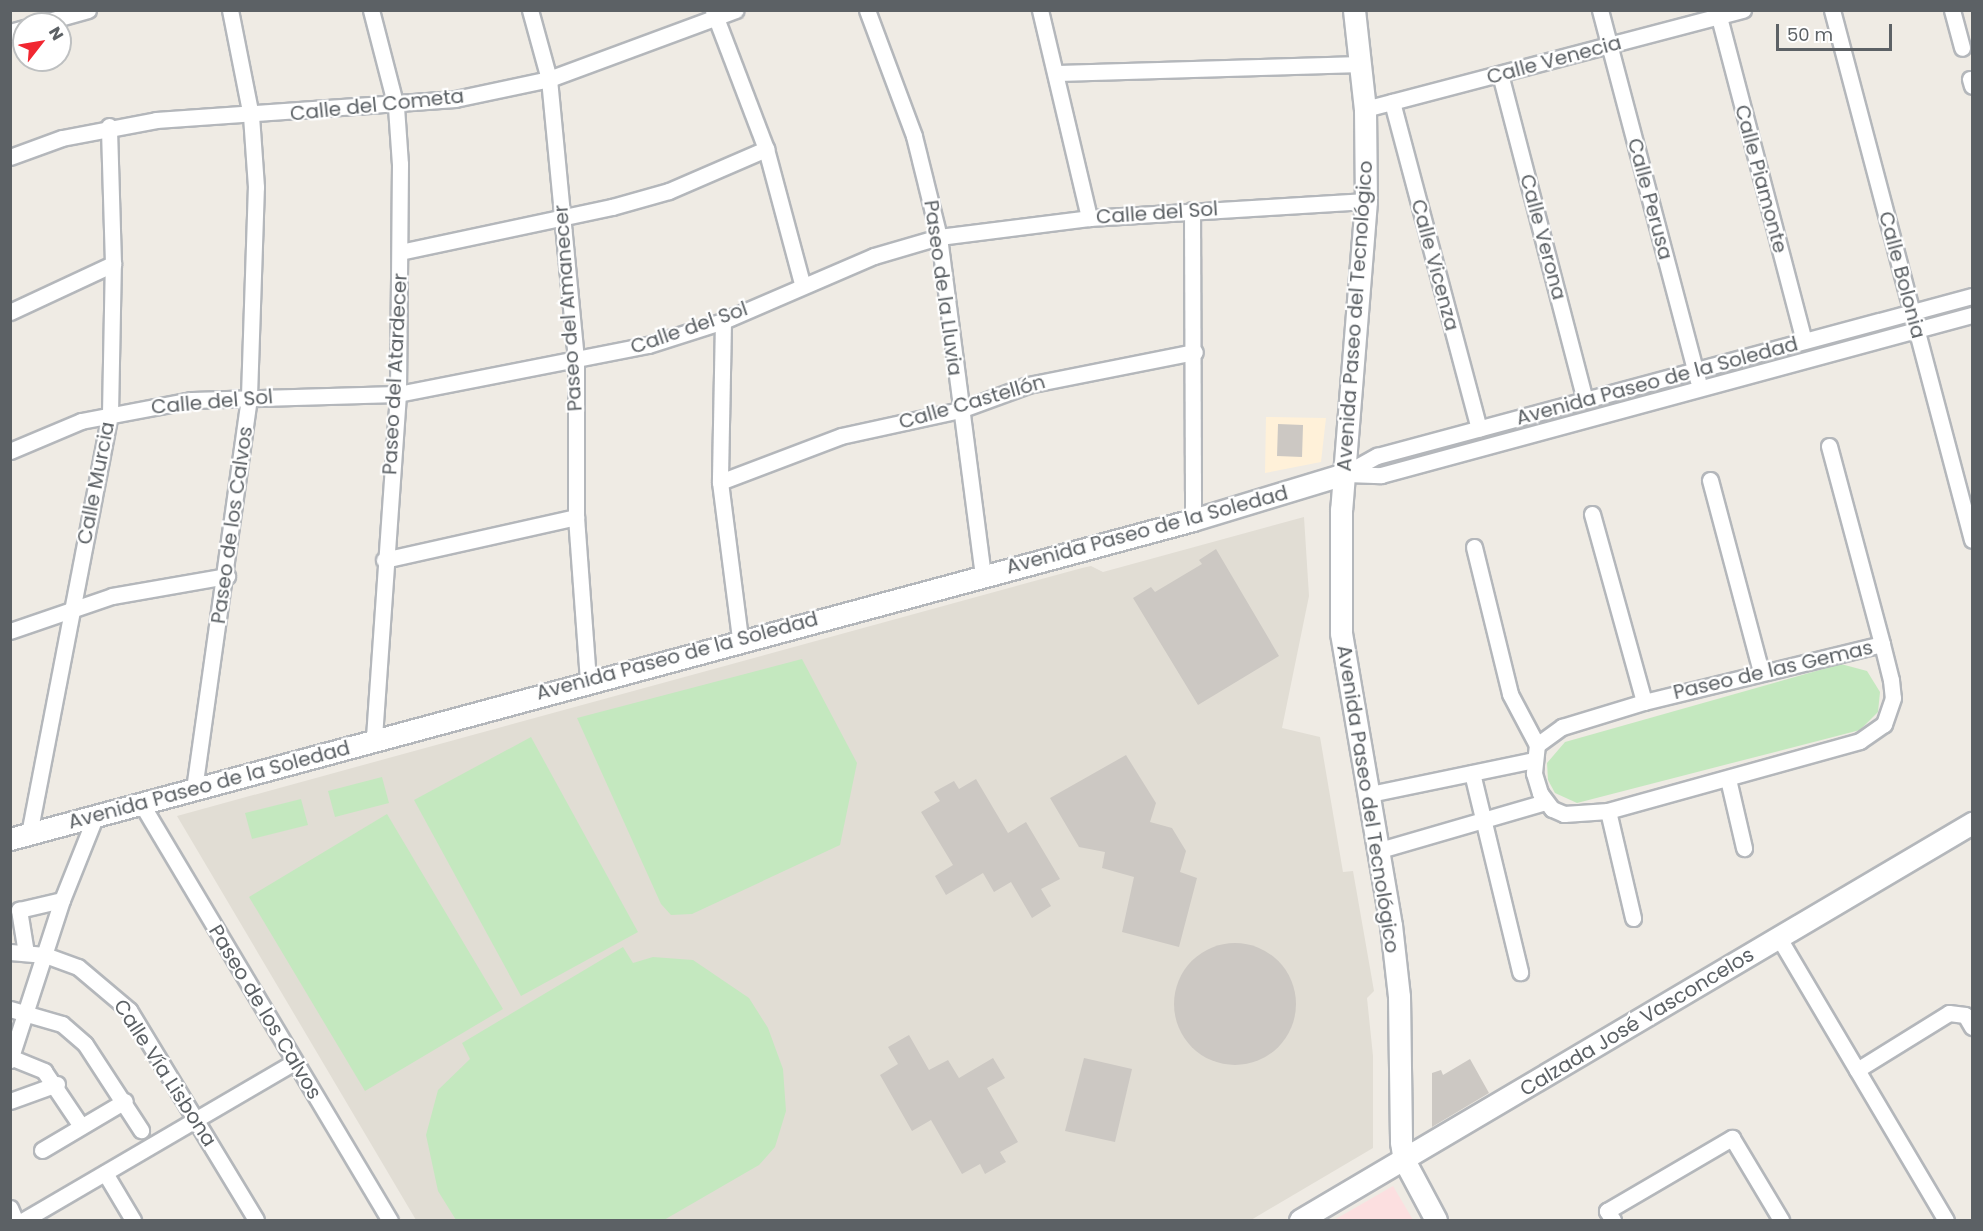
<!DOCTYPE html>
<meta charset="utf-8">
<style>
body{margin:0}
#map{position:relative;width:1983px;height:1231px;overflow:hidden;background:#efebe4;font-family:Poppins,sans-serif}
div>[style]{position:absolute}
.commercial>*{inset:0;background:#fff1d9}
.education>*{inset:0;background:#e1ddd4}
.medical>*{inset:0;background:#fcdfe0}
.green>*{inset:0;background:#c4e8bf}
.building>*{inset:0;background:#ccc8c3}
.round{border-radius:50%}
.roads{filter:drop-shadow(2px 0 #b4b7bb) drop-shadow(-2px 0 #b4b7bb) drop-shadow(0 2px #b4b7bb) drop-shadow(0 -2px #b4b7bb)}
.street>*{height:15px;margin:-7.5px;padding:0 7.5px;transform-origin:7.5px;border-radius:7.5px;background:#fff}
.secondary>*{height:21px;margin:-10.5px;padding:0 10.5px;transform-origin:10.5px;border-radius:10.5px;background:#fff}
span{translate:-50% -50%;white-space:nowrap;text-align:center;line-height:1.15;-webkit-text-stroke:4.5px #fff;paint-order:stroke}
.street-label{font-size:20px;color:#5c6165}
.frame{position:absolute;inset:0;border:12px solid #5c6165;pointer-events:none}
.north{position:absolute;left:12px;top:12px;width:60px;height:60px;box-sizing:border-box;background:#fff;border:2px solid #bec0c1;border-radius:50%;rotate:59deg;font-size:16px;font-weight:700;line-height:24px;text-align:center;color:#5c6165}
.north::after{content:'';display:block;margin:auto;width:21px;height:27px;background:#f12731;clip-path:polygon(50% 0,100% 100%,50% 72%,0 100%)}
.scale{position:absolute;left:1776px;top:24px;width:116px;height:27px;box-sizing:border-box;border:3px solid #5c6165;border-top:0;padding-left:8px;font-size:18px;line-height:21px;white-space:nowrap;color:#5c6165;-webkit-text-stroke:4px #fff;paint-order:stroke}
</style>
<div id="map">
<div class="commercial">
<div style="clip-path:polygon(1266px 417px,1326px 418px,1321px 462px,1265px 473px)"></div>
</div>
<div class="education">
<div style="clip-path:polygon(1304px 517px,1309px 596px,1282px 728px,1320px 737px,1343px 872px,1353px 871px,1374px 991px,1367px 998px,1373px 1056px,1373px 1148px,1251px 1220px,416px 1220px,177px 816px,1082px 568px,1091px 566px,1103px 572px)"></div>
</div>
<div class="medical">
<div style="clip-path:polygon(1393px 1186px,1413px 1220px,1334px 1220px)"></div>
</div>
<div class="green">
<div style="clip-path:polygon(802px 659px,857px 763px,840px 845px,692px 914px,671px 915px,661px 904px,577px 718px)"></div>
<div style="clip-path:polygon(1841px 664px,1867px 671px,1880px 692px,1878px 712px,1860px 730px,1577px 803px,1555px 793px,1548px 780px,1547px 763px,1565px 742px)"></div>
<div style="clip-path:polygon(531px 737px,638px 932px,521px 996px,414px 800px)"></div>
<div style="clip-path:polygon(382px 777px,389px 803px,335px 817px,328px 791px)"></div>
<div style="clip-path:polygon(301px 799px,308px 825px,252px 839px,245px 813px)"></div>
<div style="clip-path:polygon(387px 814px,503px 1009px,365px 1091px,249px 897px)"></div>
<div style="clip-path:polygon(623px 947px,633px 963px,653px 957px,693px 960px,749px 998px,768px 1028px,783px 1069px,786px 1111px,775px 1147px,759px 1165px,664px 1220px,456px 1220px,438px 1191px,426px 1135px,438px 1090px,470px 1059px,462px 1043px)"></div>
</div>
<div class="building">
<div style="clip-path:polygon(1278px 424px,1303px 425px,1302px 457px,1277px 456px)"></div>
<div style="clip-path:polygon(1216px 549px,1279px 656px,1198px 705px,1133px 598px,1151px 587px,1155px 592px,1202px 564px,1199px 560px)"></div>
<div style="clip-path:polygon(1126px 755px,1156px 803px,1150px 822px,1172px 828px,1186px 851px,1180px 872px,1197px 878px,1179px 947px,1122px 932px,1134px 877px,1102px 868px,1105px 852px,1079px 847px,1050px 798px)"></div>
<div style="clip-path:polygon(976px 779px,1008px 833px,1026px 822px,1060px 879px,1041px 889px,1051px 906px,1032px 918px,1011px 882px,994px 892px,983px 873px,946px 895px,935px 876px,953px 865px,921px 812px,940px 801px,934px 792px,954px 781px,959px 789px)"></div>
<div class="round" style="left:1174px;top:943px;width:122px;height:122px"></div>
<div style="clip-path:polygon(909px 1035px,929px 1070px,948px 1060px,959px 1078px,993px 1058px,1005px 1078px,987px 1088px,1018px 1142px,1000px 1152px,1006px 1162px,985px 1174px,980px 1164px,962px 1174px,931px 1120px,912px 1131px,880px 1075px,898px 1064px,888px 1047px)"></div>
<div style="clip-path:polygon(1084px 1058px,1132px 1069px,1115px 1142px,1065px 1131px)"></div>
<div style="clip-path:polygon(1470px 1059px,1489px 1093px,1432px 1127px,1432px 1073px,1441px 1070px,1443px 1075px)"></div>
</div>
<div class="roads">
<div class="street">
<div style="left:371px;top:10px;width:100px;rotate:75.5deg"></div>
<div style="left:396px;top:107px;width:57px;rotate:86deg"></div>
<div style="left:400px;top:164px;width:230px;rotate:90.5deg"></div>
<div style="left:398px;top:394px;width:347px;rotate:94deg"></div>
<div style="left:530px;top:10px;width:72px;rotate:74.6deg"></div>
<div style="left:549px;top:79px;width:282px;rotate:84.5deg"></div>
<div style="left:576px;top:360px;width:157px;rotate:90deg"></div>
<div style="left:576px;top:517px;width:163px;rotate:85.8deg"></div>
<div style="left:713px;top:10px;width:149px;rotate:69.1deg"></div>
<div style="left:766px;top:149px;width:139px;rotate:75deg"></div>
<div style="left:867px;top:10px;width:134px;rotate:69.5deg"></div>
<div style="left:914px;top:136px;width:104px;rotate:76.1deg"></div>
<div style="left:939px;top:237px;width:341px;rotate:82.6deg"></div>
<div style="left:1040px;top:10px;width:214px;rotate:76.7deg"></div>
<div style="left:1600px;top:10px;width:383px;rotate:75.2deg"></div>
<div style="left:1832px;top:10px;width:548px;rotate:75.2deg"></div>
<div style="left:1952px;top:10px;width:39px;rotate:75deg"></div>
<div style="left:1719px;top:17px;width:335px;rotate:75.3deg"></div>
<div style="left:38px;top:24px;width:52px;rotate:-15.6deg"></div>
<div style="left:10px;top:32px;width:15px;rotate:-16deg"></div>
<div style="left:1057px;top:73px;width:305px;rotate:-1.7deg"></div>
<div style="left:1500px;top:74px;width:337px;rotate:75.4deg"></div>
<div style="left:1970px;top:79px;width:7px;rotate:74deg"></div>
<div style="left:1392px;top:102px;width:338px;rotate:75.1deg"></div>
<div style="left:1365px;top:109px;width:391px;rotate:-14.7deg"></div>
<div style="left:10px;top:157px;width:55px;rotate:-20.1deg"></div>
<div style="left:62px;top:138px;width:96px;rotate:-10.8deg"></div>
<div style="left:156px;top:120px;width:300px;rotate:-4deg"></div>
<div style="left:455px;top:99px;width:96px;rotate:-12deg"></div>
<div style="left:549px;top:79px;width:199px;rotate:-20.3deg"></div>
<div style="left:1192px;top:210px;width:310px;rotate:89.8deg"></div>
<div style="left:400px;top:252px;width:217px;rotate:-12deg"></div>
<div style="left:612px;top:207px;width:59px;rotate:-15.7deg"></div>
<div style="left:669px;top:191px;width:106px;rotate:-23.4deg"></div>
<div style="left:10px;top:312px;width:114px;rotate:-25deg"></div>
<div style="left:723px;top:321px;width:161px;rotate:91.1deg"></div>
<div style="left:720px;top:482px;width:158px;rotate:82.7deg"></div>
<div style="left:1829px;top:446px;width:205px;rotate:75deg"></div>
<div style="left:1882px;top:644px;width:37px;rotate:76deg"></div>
<div style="left:1891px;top:680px;width:18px;rotate:84deg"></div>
<div style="left:1893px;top:698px;width:28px;rotate:109deg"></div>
<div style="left:1884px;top:724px;width:29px;rotate:145deg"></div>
<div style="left:1860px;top:741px;width:262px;rotate:164.5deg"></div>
<div style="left:1608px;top:811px;width:44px;rotate:176.1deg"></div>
<div style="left:1564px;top:814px;width:13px;rotate:-157deg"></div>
<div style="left:1552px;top:809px;width:20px;rotate:-127deg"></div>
<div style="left:1540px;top:793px;width:21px;rotate:-107deg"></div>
<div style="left:1534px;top:773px;width:28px;rotate:-84deg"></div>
<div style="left:1537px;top:745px;width:31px;rotate:-36deg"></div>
<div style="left:1562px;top:727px;width:86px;rotate:-17deg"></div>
<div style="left:1644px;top:702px;width:245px;rotate:-13.7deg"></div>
<div style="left:10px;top:451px;width:77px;rotate:-22.9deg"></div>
<div style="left:81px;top:421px;width:112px;rotate:-10.8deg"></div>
<div style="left:191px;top:400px;width:207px;rotate:-1.7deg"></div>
<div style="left:398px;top:394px;width:255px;rotate:-11.1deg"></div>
<div style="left:648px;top:345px;width:79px;rotate:-17.7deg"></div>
<div style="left:723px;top:321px;width:164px;rotate:-23.3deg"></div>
<div style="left:874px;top:256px;width:68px;rotate:-16.3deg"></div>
<div style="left:939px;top:237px;width:151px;rotate:-7.2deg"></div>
<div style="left:1089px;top:218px;width:278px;rotate:-3.5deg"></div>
<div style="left:1344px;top:474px;width:38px;rotate:-29deg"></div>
<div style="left:1377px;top:456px;width:616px;rotate:-15.05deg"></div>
<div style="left:1347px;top:474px;width:34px;rotate:2deg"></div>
<div style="left:1381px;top:475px;width:612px;rotate:-15.15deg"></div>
<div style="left:1710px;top:480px;width:199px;rotate:75.1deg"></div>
<div style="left:720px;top:482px;width:129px;rotate:-20.8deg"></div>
<div style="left:841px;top:436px;width:122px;rotate:-12.3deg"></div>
<div style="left:960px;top:410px;width:72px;rotate:-20.2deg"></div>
<div style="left:1028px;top:385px;width:170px;rotate:-11.2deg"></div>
<div style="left:1592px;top:514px;width:195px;rotate:74.5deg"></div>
<div style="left:1474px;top:547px;width:151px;rotate:76.2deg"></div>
<div style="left:1510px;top:694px;width:58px;rotate:62.1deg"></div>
<div style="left:384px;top:560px;width:197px;rotate:-12.6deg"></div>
<div style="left:10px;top:631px;width:108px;rotate:-18.9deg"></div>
<div style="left:112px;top:596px;width:117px;rotate:-9.9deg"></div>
<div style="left:1472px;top:773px;width:205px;rotate:76.4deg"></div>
<div style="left:1728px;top:779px;width:71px;rotate:76.9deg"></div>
<div style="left:194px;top:789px;width:397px;rotate:-82deg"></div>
<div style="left:249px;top:396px;width:209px;rotate:-88.1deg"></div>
<div style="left:256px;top:187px;width:71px;rotate:-94deg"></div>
<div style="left:251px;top:116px;width:108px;rotate:-101.2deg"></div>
<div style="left:1370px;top:794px;width:167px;rotate:-11.7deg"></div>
<div style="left:141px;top:803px;width:486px;rotate:59.2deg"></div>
<div style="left:1608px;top:811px;width:110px;rotate:76.8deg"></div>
<div style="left:29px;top:834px;width:428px;rotate:-79.1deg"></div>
<div style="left:110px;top:414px;width:150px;rotate:-88.9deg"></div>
<div style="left:113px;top:264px;width:138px;rotate:-91.7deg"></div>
<div style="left:1380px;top:850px;width:172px;rotate:-16.2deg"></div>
<div style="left:1779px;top:938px;width:328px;rotate:59.4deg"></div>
<div style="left:10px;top:952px;width:35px;rotate:5deg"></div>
<div style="left:45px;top:955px;width:35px;rotate:20deg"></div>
<div style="left:78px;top:967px;width:67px;rotate:40.1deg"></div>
<div style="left:129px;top:1010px;width:245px;rotate:58.8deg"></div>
<div style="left:26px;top:953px;width:44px;rotate:-99.2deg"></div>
<div style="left:19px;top:910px;width:44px;rotate:-13.1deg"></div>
<div style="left:10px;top:1009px;width:54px;rotate:16.1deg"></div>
<div style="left:62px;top:1024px;width:30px;rotate:41deg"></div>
<div style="left:85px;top:1044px;width:103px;rotate:56.9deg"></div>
<div style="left:10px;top:1057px;width:37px;rotate:22deg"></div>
<div style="left:44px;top:1071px;width:66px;rotate:56.1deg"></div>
<div style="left:10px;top:1060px;width:168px;rotate:-72deg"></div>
<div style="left:62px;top:900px;width:92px;rotate:-68.2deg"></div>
<div style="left:1857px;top:1070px;width:108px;rotate:-31.8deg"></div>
<div style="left:1949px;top:1013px;width:16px;rotate:7deg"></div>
<div style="left:1965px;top:1015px;width:14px;rotate:60deg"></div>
<div style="left:10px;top:1101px;width:50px;rotate:-19.9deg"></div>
<div style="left:42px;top:1150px;width:96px;rotate:-30.6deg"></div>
<div style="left:105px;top:1173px;width:55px;rotate:59.2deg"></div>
<div style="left:10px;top:1208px;width:13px;rotate:67deg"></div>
<div style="left:24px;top:1220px;width:313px;rotate:-30.3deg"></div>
<div style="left:1613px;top:1220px;width:11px;rotate:-124deg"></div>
<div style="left:1607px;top:1211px;width:145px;rotate:-30.3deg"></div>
<div style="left:1732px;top:1138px;width:96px;rotate:59.1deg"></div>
</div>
<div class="secondary">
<div style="left:1354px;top:10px;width:100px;rotate:83.7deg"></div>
<div style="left:1365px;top:109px;width:92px;rotate:89.4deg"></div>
<div style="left:1366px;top:201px;width:309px;rotate:94.6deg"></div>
<div style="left:1341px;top:509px;width:124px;rotate:90deg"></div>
<div style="left:1341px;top:633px;width:296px;rotate:80.3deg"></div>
<div style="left:1391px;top:925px;width:71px;rotate:83.6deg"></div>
<div style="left:1399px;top:996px;width:146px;rotate:89.2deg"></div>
<div style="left:1401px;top:1142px;width:18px;rotate:81deg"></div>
<div style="left:1404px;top:1160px;width:68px;rotate:61.9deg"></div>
<div style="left:10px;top:839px;width:1225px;rotate:-15.09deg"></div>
<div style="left:1193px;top:520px;width:158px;rotate:-16.9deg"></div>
<div style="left:1300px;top:1220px;width:781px;rotate:-30.57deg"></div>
</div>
</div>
<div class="street-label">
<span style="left:1554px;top:60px;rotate:-15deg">Calle Venecia</span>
<span style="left:377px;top:105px;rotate:-6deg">Calle del Cometa</span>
<span style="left:1761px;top:179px;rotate:75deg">Calle Piamonte</span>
<span style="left:1650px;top:199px;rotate:75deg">Calle Perusa</span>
<span style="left:1157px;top:213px;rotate:-4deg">Calle del Sol</span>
<span style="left:1543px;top:237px;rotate:75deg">Calle Verona</span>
<span style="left:1435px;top:265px;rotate:75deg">Calle Vicenza</span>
<span style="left:1902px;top:275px;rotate:75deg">Calle Bolonia</span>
<span style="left:943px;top:288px;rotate:82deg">Paseo de la Lluvia</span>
<span style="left:568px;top:308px;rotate:-94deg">Paseo del Amanecer</span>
<span style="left:1355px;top:316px;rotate:-86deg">Avenida Paseo del Tecnológico</span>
<span style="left:689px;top:328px;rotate:-19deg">Calle del Sol</span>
<span style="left:395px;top:374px;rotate:-87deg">Paseo del Atardecer</span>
<span style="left:1657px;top:381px;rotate:-15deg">Avenida Paseo de la Soledad</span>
<span style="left:212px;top:402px;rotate:-5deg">Calle del Sol</span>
<span style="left:972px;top:402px;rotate:-16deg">Calle Castellón</span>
<span style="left:96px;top:483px;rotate:-79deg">Calle Murcia</span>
<span style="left:232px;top:525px;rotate:-82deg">Paseo de los Calvos</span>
<span style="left:1147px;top:530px;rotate:-15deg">Avenida Paseo de la Soledad</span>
<span style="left:677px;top:656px;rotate:-15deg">Avenida Paseo de la Soledad</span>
<span style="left:1773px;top:670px;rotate:-13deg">Paseo de las Gemas</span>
<span style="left:209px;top:785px;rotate:-15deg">Avenida Paseo de la Soledad</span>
<span style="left:1368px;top:799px;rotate:81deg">Avenida Paseo del Tecnológico</span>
<span style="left:265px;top:1012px;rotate:59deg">Paseo de los Calvos</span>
<span style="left:1637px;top:1022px;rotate:-31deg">Calzada José Vasconcelos</span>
<span style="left:165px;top:1073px;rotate:57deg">Calle Vía Lisbona</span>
</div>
<div class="frame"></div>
<div class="north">N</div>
<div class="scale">50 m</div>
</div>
